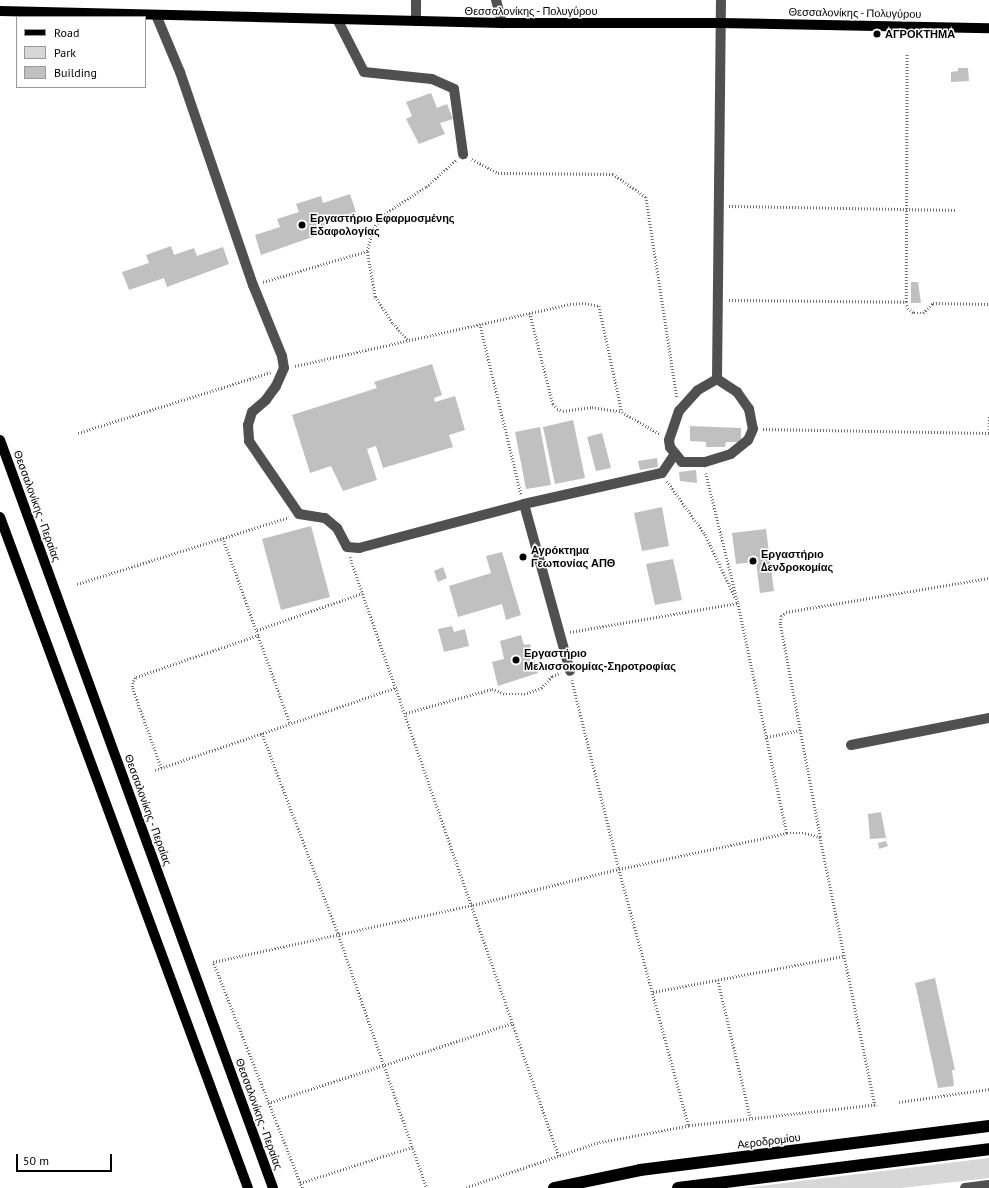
<!DOCTYPE html>
<meta charset="utf-8">
<style>
body{margin:0}
#map{position:relative;width:989px;height:1188px;overflow:hidden;background:#fff;font-family:"PT Sans",sans-serif}
div>[style]{position:absolute}
.green>*{inset:0;background:#d7d7d7}
.building>*{inset:0;background:#c0c0c0}
.path>*{height:2.5px;margin-top:-1.25px;transform-origin:0;background:repeating-linear-gradient(90deg,#727272 0 1px,transparent 0 3px)}
.minor>*{height:10px;margin:-5px;padding:0 5px;transform-origin:5px;border-radius:5px;background:#505050}
.major>*{height:10px;margin:-5px;padding:0 5px;transform-origin:5px;border-radius:5px;background:#000}
.highway>*{height:12px;margin:-6px;padding:0 6px;transform-origin:6px;border-radius:6px;background:#000}
.dots>*{width:11px;height:11px;translate:-50% -50%;box-sizing:border-box;border:2px solid #fff;border-radius:50%}
span{translate:-50% -50%;white-space:nowrap;text-align:center;line-height:1.15;-webkit-text-stroke:3px #fff;paint-order:stroke}
.street-label{font-size:11px;color:#000}
.poi-label{font-size:11px;color:#000;font-weight:700}
.left{translate:0 -50%;text-align:left}
.legend{position:absolute;left:16px;top:16px;width:130px;height:72px;box-sizing:border-box;background:#fff;border:1px solid #999;margin:0;padding:5px 7px;list-style:none;font-size:12px;color:#000}
.legend li{display:flex;align-items:center;gap:8px;height:20px}
.legend b{width:20px;border:1px solid #999}
.scale{position:absolute;left:16px;top:1154px;width:96px;height:18px;box-sizing:border-box;border:2px solid #000;border-top:0;padding-left:5px;font-size:12px;line-height:14px;white-space:nowrap;color:#000;-webkit-text-stroke:3px #fff;paint-order:stroke}
</style>
<div id="map">
<div class="green">
<div style="clip-path:polygon(989px 1158px,989px 1178px,901px 1188px,743px 1188px)"></div>
</div>
<div class="building">
<div style="clip-path:polygon(958px 68px,968px 68px,969px 81px,951px 82px,951px 72px,958px 71px)"></div>
<div style="clip-path:polygon(431px 93px,437px 108px,447px 104px,453px 119px,440px 123px,445px 134px,419px 144px,406px 119px,412px 116px,406px 102px)"></div>
<div style="clip-path:polygon(350px 194px,356px 212px,324px 223px,327px 232px,261px 255px,255px 235px,280px 227px,277px 219px,299px 212px,296px 204px,321px 196px,323px 203px)"></div>
<div style="clip-path:polygon(171px 246px,174px 255px,194px 248px,197px 256px,223px 247px,229px 264px,167px 287px,164px 278px,129px 290px,122px 272px,149px 263px,146px 255px)"></div>
<div style="clip-path:polygon(911px 282px,918px 282px,921px 303px,911px 303px)"></div>
<div style="clip-path:polygon(432px 364px,442px 395px,434px 398px,435px 402px,455px 396px,465px 430px,449px 435px,453px 447px,383px 468px,376px 446px,367px 449px,377px 480px,343px 491px,331px 466px,310px 473px,292px 415px,377px 388px,374px 382px)"></div>
<div style="clip-path:polygon(573px 420px,585px 478px,555px 484px,543px 427px)"></div>
<div style="clip-path:polygon(690px 426px,741px 428px,741px 442px,726px 442px,725px 447px,706px 447px,706px 442px,690px 441px)"></div>
<div style="clip-path:polygon(540px 427px,551px 485px,526px 489px,515px 432px)"></div>
<div style="clip-path:polygon(602px 433px,611px 468px,596px 471px,587px 437px)"></div>
<div style="clip-path:polygon(657px 458px,658px 467px,640px 470px,638px 461px)"></div>
<div style="clip-path:polygon(696px 470px,697px 483px,680px 481px,679px 472px)"></div>
<div style="clip-path:polygon(662px 507px,669px 546px,642px 551px,634px 513px)"></div>
<div style="clip-path:polygon(311px 526px,330px 597px,281px 610px,262px 539px)"></div>
<div style="clip-path:polygon(766px 529px,774px 591px,760px 593px,756px 562px,736px 564px,732px 533px)"></div>
<div style="clip-path:polygon(502px 552px,521px 615px,506px 620px,502px 604px,458px 617px,449px 586px,491px 573px,486px 556px)"></div>
<div style="clip-path:polygon(673px 559px,682px 600px,655px 605px,646px 564px)"></div>
<div style="clip-path:polygon(443px 567px,447px 578px,438px 582px,434px 571px)"></div>
<div style="clip-path:polygon(452px 626px,454px 632px,465px 629px,469px 646px,444px 652px,438px 629px)"></div>
<div style="clip-path:polygon(521px 635px,524px 645px,530px 644px,538px 673px,498px 686px,492px 662px,504px 659px,500px 641px)"></div>
<div style="clip-path:polygon(881px 812px,886px 838px,870px 839px,868px 814px)"></div>
<div style="clip-path:polygon(886px 841px,888px 846px,879px 849px,878px 843px)"></div>
<div style="clip-path:polygon(935px 978px,955px 1070px,952px 1070px,954px 1086px,938px 1088px,915px 983px)"></div>
</div>
<div class="path">
<div style="left:472px;top:159px;width:30px;rotate:28deg"></div>
<div style="left:498px;top:173px;width:115px;rotate:0.5deg"></div>
<div style="left:613px;top:174px;width:40px;rotate:34.9deg"></div>
<div style="left:646px;top:197px;width:203px;rotate:81.2deg"></div>
<div style="left:729px;top:206px;width:228px;rotate:1deg"></div>
<div style="left:263px;top:282px;width:109px;rotate:-16.6deg"></div>
<div style="left:729px;top:300px;width:177px;rotate:0.6deg"></div>
<div style="left:906px;top:302px;width:6px;rotate:72deg"></div>
<div style="left:908px;top:308px;width:8px;rotate:40deg"></div>
<div style="left:914px;top:313px;width:9px"></div>
<div style="left:923px;top:313px;width:14px;rotate:-45deg"></div>
<div style="left:933px;top:303px;width:56px;rotate:1deg"></div>
<div style="left:906px;top:302px;width:249px;rotate:-89.8deg"></div>
<div style="left:530px;top:313px;width:94px;rotate:75.8deg"></div>
<div style="left:553px;top:404px;width:6px;rotate:51deg"></div>
<div style="left:557px;top:409px;width:6px;rotate:18deg"></div>
<div style="left:563px;top:411px;width:29px;rotate:-8deg"></div>
<div style="left:592px;top:407px;width:30px;rotate:9deg"></div>
<div style="left:480px;top:324px;width:175px;rotate:76.4deg"></div>
<div style="left:407px;top:340px;width:23px;rotate:-131deg"></div>
<div style="left:392px;top:323px;width:31px;rotate:-123deg"></div>
<div style="left:375px;top:297px;width:47px;rotate:-99.9deg"></div>
<div style="left:367px;top:251px;width:24px;rotate:-75deg"></div>
<div style="left:373px;top:228px;width:21px;rotate:-49deg"></div>
<div style="left:387px;top:212px;width:46px;rotate:-32.7deg"></div>
<div style="left:426px;top:187px;width:40px;rotate:-42deg"></div>
<div style="left:295px;top:366px;width:282px;rotate:-12.7deg"></div>
<div style="left:570px;top:304px;width:15px;rotate:-4deg"></div>
<div style="left:585px;top:303px;width:14px;rotate:12deg"></div>
<div style="left:599px;top:306px;width:108px;rotate:77.8deg"></div>
<div style="left:622px;top:412px;width:44px;rotate:30.1deg"></div>
<div style="left:763px;top:429px;width:226px;rotate:1deg"></div>
<div style="left:989px;top:433px;width:17px;rotate:-90deg"></div>
<div style="left:78px;top:433px;width:202px;rotate:-17.5deg"></div>
<div style="left:706px;top:473px;width:134px;rotate:76.2deg"></div>
<div style="left:738px;top:603px;width:235px;rotate:78deg"></div>
<div style="left:667px;top:481px;width:65px;rotate:54.4deg"></div>
<div style="left:705px;top:534px;width:72px;rotate:64.5deg"></div>
<div style="left:223px;top:538px;width:197px;rotate:70.1deg"></div>
<div style="left:350px;top:557px;width:634px;rotate:70.77deg"></div>
<div style="left:77px;top:584px;width:222px;rotate:-17.5deg"></div>
<div style="left:257px;top:630px;width:112px;rotate:-19.2deg"></div>
<div style="left:570px;top:632px;width:170px;rotate:-9.8deg"></div>
<div style="left:572px;top:680px;width:195px;rotate:76deg"></div>
<div style="left:619px;top:869px;width:266px;rotate:74.8deg"></div>
<div style="left:406px;top:713px;width:89px;rotate:-15.6deg"></div>
<div style="left:492px;top:689px;width:15px;rotate:20deg"></div>
<div style="left:506px;top:694px;width:18px"></div>
<div style="left:524px;top:694px;width:18px;rotate:-19deg"></div>
<div style="left:541px;top:688px;width:16px;rotate:-47deg"></div>
<div style="left:552px;top:676px;width:9px;rotate:-21deg"></div>
<div style="left:262px;top:733px;width:214px;rotate:69.2deg"></div>
<div style="left:338px;top:933px;width:270px;rotate:70.8deg"></div>
<div style="left:767px;top:737px;width:34px;rotate:-12deg"></div>
<div style="left:161px;top:768px;width:86px;rotate:-109.7deg"></div>
<div style="left:132px;top:687px;width:6px;rotate:-81deg"></div>
<div style="left:133px;top:681px;width:5px;rotate:-53deg"></div>
<div style="left:136px;top:677px;width:130px;rotate:-18.9deg"></div>
<div style="left:155px;top:770px;width:256px;rotate:-18.9deg"></div>
<div style="left:820px;top:837px;width:218px;rotate:-100.6deg"></div>
<div style="left:780px;top:623px;width:7px;rotate:-82deg"></div>
<div style="left:781px;top:616px;width:6px;rotate:-39deg"></div>
<div style="left:786px;top:612px;width:206px;rotate:-9.5deg"></div>
<div style="left:718px;top:980px;width:144px;rotate:76.7deg"></div>
<div style="left:653px;top:992px;width:194px;rotate:-10.7deg"></div>
<div style="left:899px;top:1102px;width:91px;rotate:-8.2deg"></div>
<div style="left:268px;top:1103px;width:258px;rotate:-18.1deg"></div>
<div style="left:300px;top:1183px;width:118px;rotate:-17.8deg"></div>
<div style="left:302px;top:1188px;width:243px;rotate:-111.5deg"></div>
<div style="left:213px;top:962px;width:266px;rotate:-12.4deg"></div>
<div style="left:473px;top:905px;width:150px;rotate:-13.9deg"></div>
<div style="left:619px;top:869px;width:172px;rotate:-12.1deg"></div>
<div style="left:787px;top:833px;width:18px"></div>
<div style="left:805px;top:833px;width:16px;rotate:15deg"></div>
<div style="left:820px;top:837px;width:274px;rotate:78.4deg"></div>
<div style="left:875px;top:1105px;width:187px;rotate:173.6deg"></div>
<div style="left:689px;top:1126px;width:93px;rotate:169.4deg"></div>
<div style="left:598px;top:1143px;width:139px;rotate:161.2deg"></div>
</div>
<div class="minor">
<div style="left:496px;top:0;width:24px;rotate:75deg"></div>
<div style="left:156px;top:15px;width:62px;rotate:67.2deg"></div>
<div style="left:180px;top:72px;width:225px;rotate:71.1deg"></div>
<div style="left:253px;top:285px;width:77px;rotate:67.8deg"></div>
<div style="left:282px;top:356px;width:12px;rotate:81deg"></div>
<div style="left:284px;top:368px;width:20px;rotate:114deg"></div>
<div style="left:276px;top:386px;width:17px;rotate:126deg"></div>
<div style="left:266px;top:400px;width:18px;rotate:139deg"></div>
<div style="left:252px;top:412px;width:14px;rotate:107deg"></div>
<div style="left:248px;top:425px;width:16px;rotate:86deg"></div>
<div style="left:249px;top:441px;width:88px;rotate:55.6deg"></div>
<div style="left:299px;top:514px;width:26px;rotate:9deg"></div>
<div style="left:325px;top:518px;width:16px;rotate:40deg"></div>
<div style="left:337px;top:528px;width:21px;rotate:62deg"></div>
<div style="left:347px;top:547px;width:12px;rotate:5deg"></div>
<div style="left:359px;top:548px;width:171px;rotate:-14.9deg"></div>
<div style="left:524px;top:504px;width:141px;rotate:-12.7deg"></div>
<div style="left:662px;top:473px;width:23px;rotate:-56deg"></div>
<div style="left:337px;top:19px;width:59px;rotate:63deg"></div>
<div style="left:364px;top:72px;width:68px;rotate:5.9deg"></div>
<div style="left:432px;top:79px;width:24px;rotate:24deg"></div>
<div style="left:454px;top:89px;width:66px;rotate:82.1deg"></div>
<div style="left:416px;top:21px;width:21px;rotate:-90deg"></div>
<div style="left:717px;top:379px;width:379px;rotate:-89.4deg"></div>
<div style="left:717px;top:379px;width:24px;rotate:33deg"></div>
<div style="left:737px;top:392px;width:21px;rotate:55deg"></div>
<div style="left:749px;top:409px;width:20px;rotate:79deg"></div>
<div style="left:753px;top:429px;width:12px;rotate:114deg"></div>
<div style="left:748px;top:440px;width:22px;rotate:141deg"></div>
<div style="left:731px;top:454px;width:28px;rotate:163deg"></div>
<div style="left:704px;top:462px;width:22px;rotate:180deg"></div>
<div style="left:682px;top:462px;width:19px;rotate:-129deg"></div>
<div style="left:670px;top:447px;width:7px;rotate:-98deg"></div>
<div style="left:669px;top:440px;width:31px;rotate:-71deg"></div>
<div style="left:679px;top:411px;width:28px;rotate:-48deg"></div>
<div style="left:698px;top:390px;width:22px;rotate:-30deg"></div>
<div style="left:524px;top:504px;width:173px;rotate:74.6deg"></div>
<div style="left:851px;top:745px;width:141px;rotate:-11.1deg"></div>
<div style="left:965px;top:1188px;width:24px;rotate:-7deg"></div>
</div>
<div class="major">
<div style="left:0;top:11px;width:502px;rotate:1.37deg"></div>
<div style="left:502px;top:23px;width:218px"></div>
<div style="left:720px;top:23px;width:269px;rotate:1.1deg"></div>
<div style="left:0;top:440px;width:796px;rotate:69.95deg"></div>
<div style="left:0;top:517px;width:715px;rotate:69.72deg"></div>
</div>
<div class="highway">
<div style="left:554px;top:1188px;width:88px;rotate:-11.8deg"></div>
<div style="left:640px;top:1170px;width:352px;rotate:-7.2deg"></div>
<div style="left:678px;top:1188px;width:313px;rotate:-7.1deg"></div>
</div>
<div class="dots">
<div style="left:877px;top:34px;background:#000"></div>
<div style="left:302px;top:225px;background:#000"></div>
<div style="left:523px;top:557px;background:#000"></div>
<div style="left:753px;top:561px;background:#000"></div>
<div style="left:516px;top:660px;background:#000"></div>
</div>
<div class="street-label">
<span style="left:531px;top:11px">Θεσσαλονίκης - Πολυγύρου</span>
<span style="left:855px;top:13px;rotate:1deg">Θεσσαλονίκης - Πολυγύρου</span>
<span style="left:37px;top:506px;rotate:70deg">Θεσσαλονίκης - Περαίας</span>
<span style="left:148px;top:810px;rotate:70deg">Θεσσαλονίκης - Περαίας</span>
<span style="left:259px;top:1114px;rotate:70deg">Θεσσαλονίκης - Περαίας</span>
<span style="left:769px;top:1141px;rotate:-7deg">Αεροδρομίου</span>
</div>
<div class="poi-label">
<span class="left" style="left:885px;top:34px">ΑΓΡΟΚΤΗΜΑ</span>
<span class="left" style="left:310px;top:225px">Εργαστήριο Εφαρμοσμένης<br>Εδαφολογίας</span>
<span class="left" style="left:531px;top:557px">Αγρόκτημα<br>Γεωπονίας ΑΠΘ</span>
<span class="left" style="left:761px;top:561px">Εργαστήριο<br>Δενδροκομίας</span>
<span class="left" style="left:524px;top:660px">Εργαστήριο<br>Μελισσοκομίας-Σηροτροφίας</span>
</div>
<ul class="legend">
<li><b style="height:5px;background:#000"></b>Road</li>
<li><b style="height:11px;background:#d7d7d7"></b>Park</li>
<li><b style="height:11px;background:#c0c0c0"></b>Building</li>
</ul>
<div class="scale">50 m</div>
</div>
